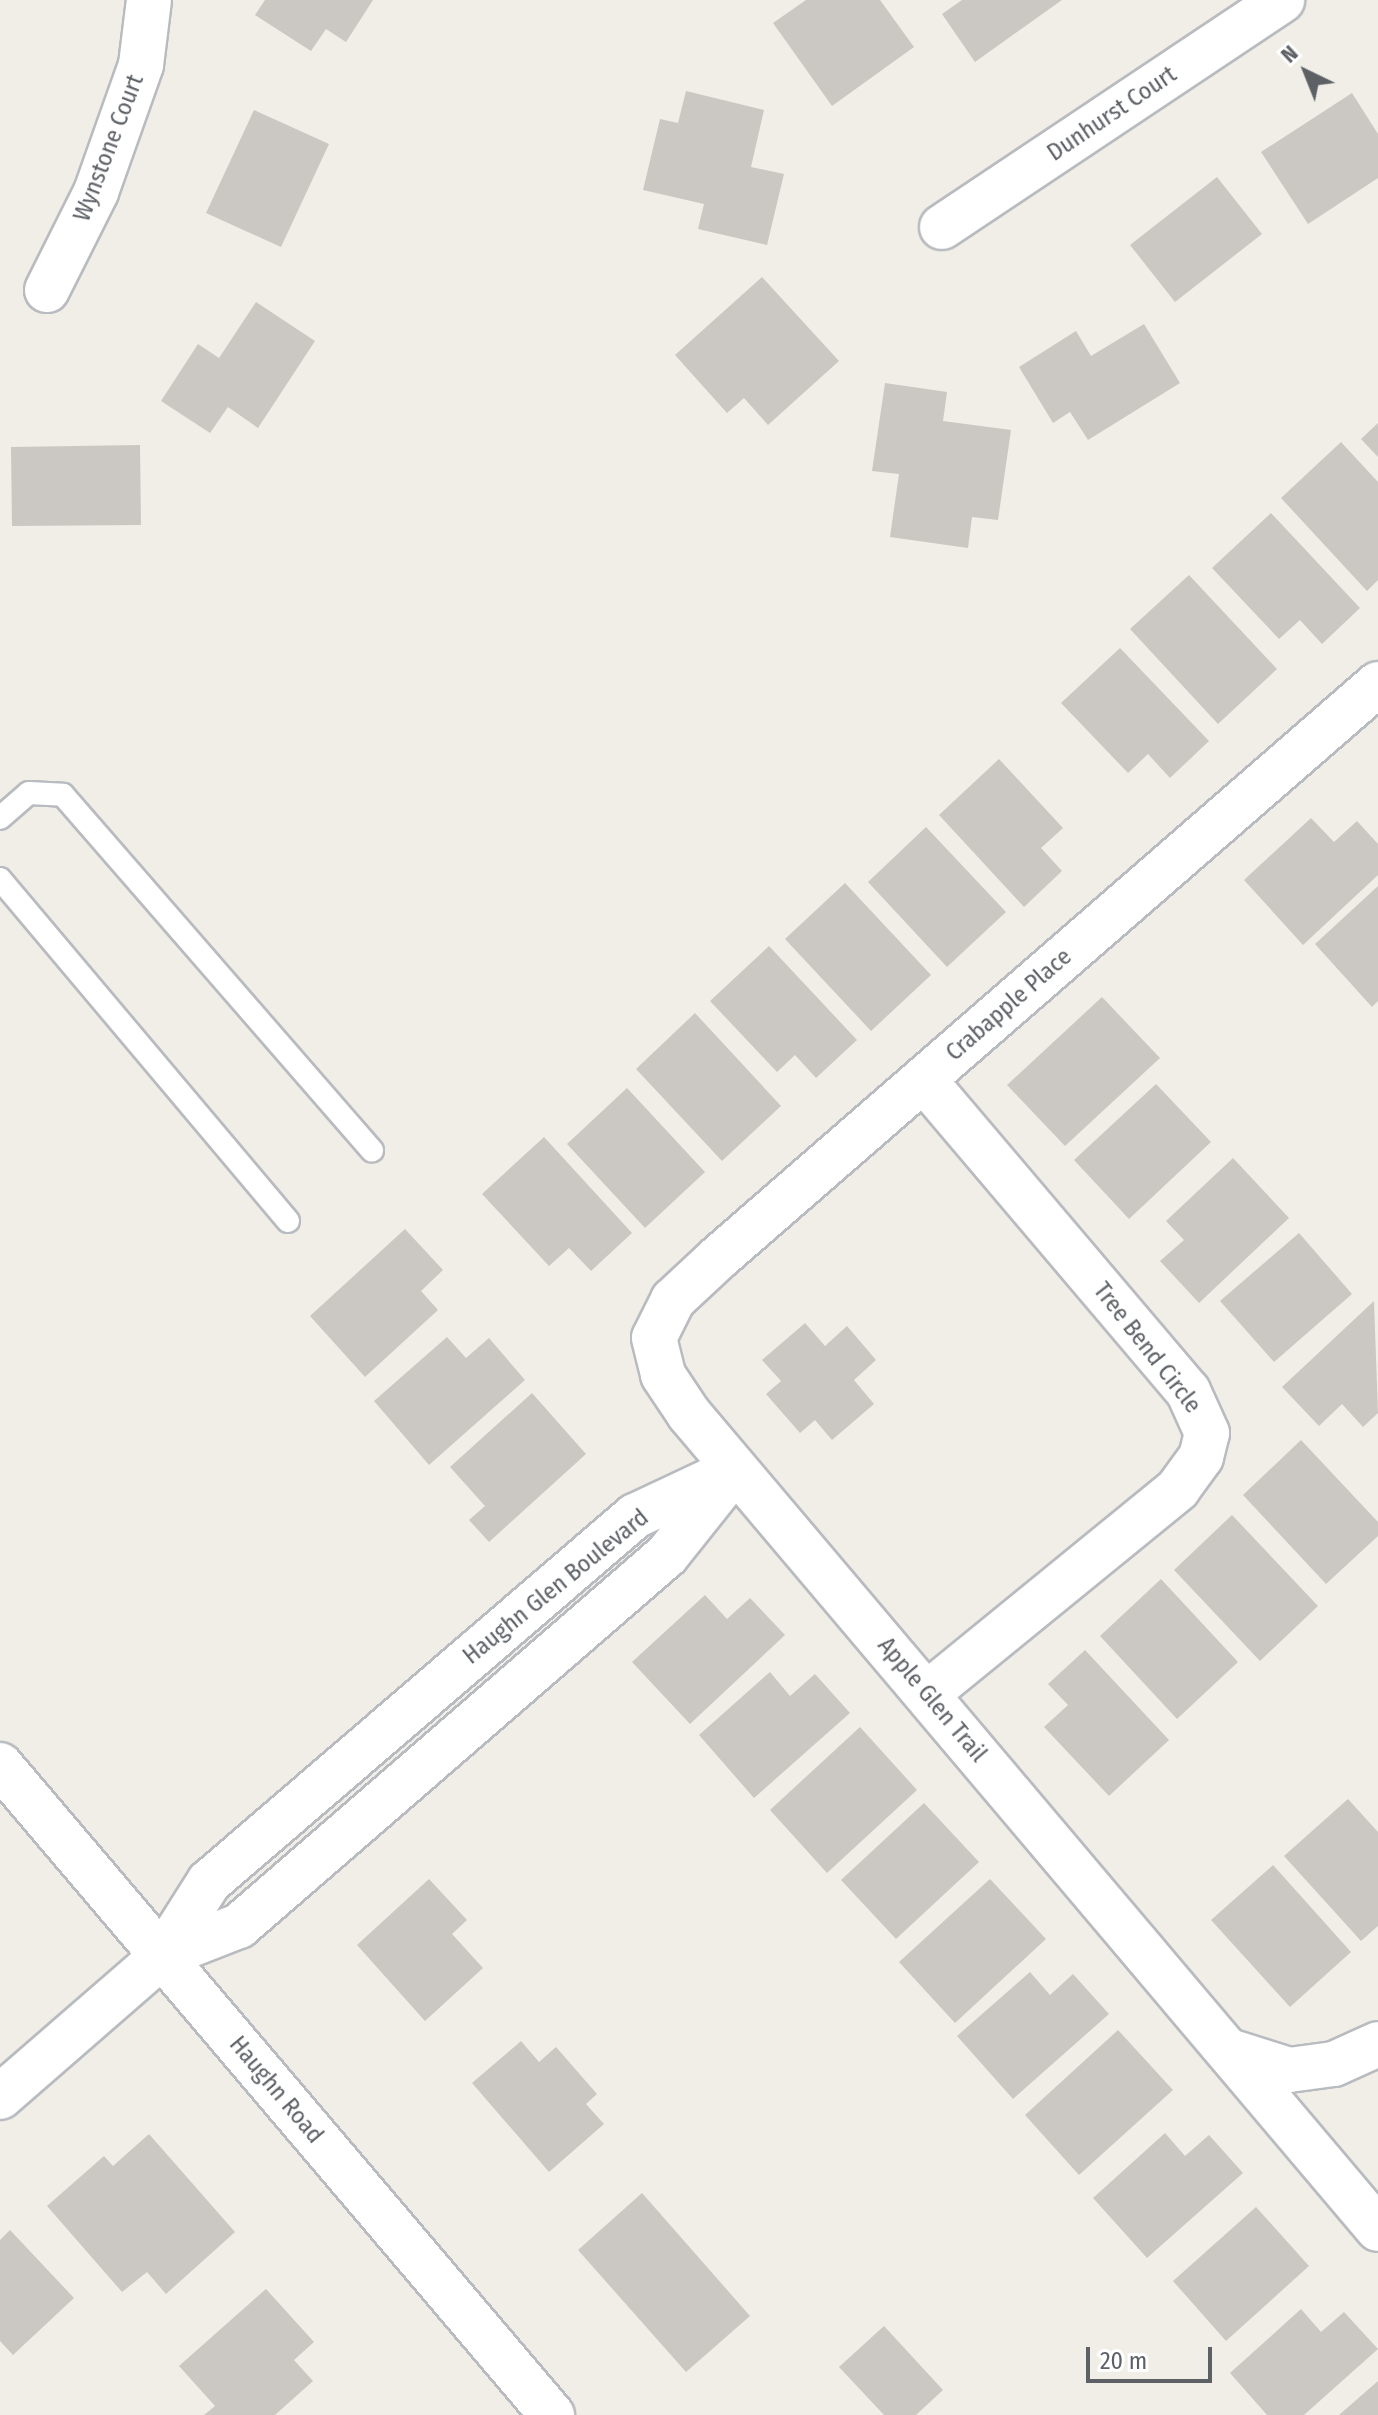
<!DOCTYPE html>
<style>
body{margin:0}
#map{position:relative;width:1378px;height:2415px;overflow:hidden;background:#f0eee6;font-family:"Fira Sans Condensed",sans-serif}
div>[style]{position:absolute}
.building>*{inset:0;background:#cbc8c3}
.roads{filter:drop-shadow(2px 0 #b8bbbf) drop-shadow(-2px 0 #b8bbbf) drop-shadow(0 2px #b8bbbf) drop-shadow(0 -2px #b8bbbf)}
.service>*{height:22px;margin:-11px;padding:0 11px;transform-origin:11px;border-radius:11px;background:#fff}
.minor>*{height:44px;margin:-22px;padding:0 22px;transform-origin:22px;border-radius:22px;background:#fff}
.tertiary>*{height:44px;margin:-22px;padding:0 22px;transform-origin:22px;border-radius:22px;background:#fff}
span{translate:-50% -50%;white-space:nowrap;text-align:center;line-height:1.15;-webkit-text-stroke:6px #fff;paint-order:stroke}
.street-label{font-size:24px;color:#5d6166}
.north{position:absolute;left:1266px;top:32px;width:80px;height:80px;-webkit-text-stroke:6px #fff;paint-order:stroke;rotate:317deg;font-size:22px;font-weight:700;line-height:32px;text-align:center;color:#5d6166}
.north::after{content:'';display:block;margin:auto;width:28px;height:36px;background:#5d6166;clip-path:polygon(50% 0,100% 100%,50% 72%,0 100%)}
.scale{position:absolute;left:1086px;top:2347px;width:126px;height:36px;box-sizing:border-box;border:4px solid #5d6166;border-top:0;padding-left:10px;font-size:24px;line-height:28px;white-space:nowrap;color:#5d6166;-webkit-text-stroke:6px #fff;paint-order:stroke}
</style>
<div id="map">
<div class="building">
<div style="clip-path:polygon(265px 0,373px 0,346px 42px,326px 29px,311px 51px,255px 15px)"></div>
<div style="clip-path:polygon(806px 0,880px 0,914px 47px,832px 106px,773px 23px)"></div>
<div style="clip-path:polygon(962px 0,1062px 0,975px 62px,942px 14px)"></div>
<div style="clip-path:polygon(686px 91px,764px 110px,751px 167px,784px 174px,767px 245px,698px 229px,704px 204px,643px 190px,660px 119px,678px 123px)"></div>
<div style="clip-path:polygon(1352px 93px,1378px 134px,1378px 178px,1308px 224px,1261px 152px)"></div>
<div style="clip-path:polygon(254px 110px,329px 144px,281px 247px,206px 213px)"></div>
<div style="clip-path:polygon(1217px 177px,1262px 234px,1175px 302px,1130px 245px)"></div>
<div style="clip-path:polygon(762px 277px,839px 361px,768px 425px,744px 398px,727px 413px,675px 355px)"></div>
<div style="clip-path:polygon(256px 302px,315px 341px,258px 428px,228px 407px,210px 433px,161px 401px,198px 344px,219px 358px)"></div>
<div style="clip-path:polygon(1144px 324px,1180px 383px,1088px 440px,1070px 412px,1053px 423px,1019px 367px,1076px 331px,1091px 356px)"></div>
<div style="clip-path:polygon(885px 383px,947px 392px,943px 421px,1011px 430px,998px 520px,972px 517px,968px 548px,890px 537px,899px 474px,872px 471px)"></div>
<div style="clip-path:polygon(1378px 423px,1378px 457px,1361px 439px)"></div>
<div style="clip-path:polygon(1341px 442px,1378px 482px,1378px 580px,1367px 591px,1281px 498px)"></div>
<div style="clip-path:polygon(140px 445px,141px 525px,12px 526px,11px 447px)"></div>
<div style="clip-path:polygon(1271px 513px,1360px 608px,1322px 644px,1300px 620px,1279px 639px,1212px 568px)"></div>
<div style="clip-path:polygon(1189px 575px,1277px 669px,1218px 724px,1130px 629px)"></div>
<div style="clip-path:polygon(1120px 648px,1209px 741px,1170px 778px,1148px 754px,1128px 773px,1061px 703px)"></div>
<div style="clip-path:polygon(999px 759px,1063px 828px,1041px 848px,1062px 871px,1024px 907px,939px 815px)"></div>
<div style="clip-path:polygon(1311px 818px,1334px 842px,1357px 821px,1378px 844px,1378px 875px,1303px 945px,1244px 880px)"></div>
<div style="clip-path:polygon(926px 827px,1006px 912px,947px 967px,868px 882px)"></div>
<div style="clip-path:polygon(845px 883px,931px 975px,871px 1031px,785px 939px)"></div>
<div style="clip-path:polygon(1378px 886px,1378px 1001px,1372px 1007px,1315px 944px)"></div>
<div style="clip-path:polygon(769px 946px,857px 1040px,816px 1078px,795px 1055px,777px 1072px,710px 1001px)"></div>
<div style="clip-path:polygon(1102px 997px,1160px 1058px,1065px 1146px,1007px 1085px)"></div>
<div style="clip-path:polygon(695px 1013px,781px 1106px,722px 1161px,636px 1069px)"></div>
<div style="clip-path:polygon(1156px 1084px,1211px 1142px,1129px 1219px,1074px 1160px)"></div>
<div style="clip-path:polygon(627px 1088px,705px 1172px,645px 1228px,567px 1144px)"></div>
<div style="clip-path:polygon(544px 1137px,632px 1233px,591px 1271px,569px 1248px,549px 1266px,482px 1194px)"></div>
<div style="clip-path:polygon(1233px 1158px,1289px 1218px,1199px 1303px,1160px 1261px,1184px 1240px,1166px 1221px)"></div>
<div style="clip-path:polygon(405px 1229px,443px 1270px,421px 1291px,438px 1310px,365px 1377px,310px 1316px)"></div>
<div style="clip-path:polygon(1299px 1233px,1352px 1294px,1274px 1362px,1220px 1301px)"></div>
<div style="clip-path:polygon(1374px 1301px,1378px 1413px,1363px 1427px,1342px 1404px,1319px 1426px,1282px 1387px)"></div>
<div style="clip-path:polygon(805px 1323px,825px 1346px,847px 1326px,876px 1360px,854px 1380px,874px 1404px,832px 1440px,815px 1420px,800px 1433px,766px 1394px,781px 1381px,762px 1360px)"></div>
<div style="clip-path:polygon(447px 1337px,466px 1358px,489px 1338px,525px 1380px,429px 1465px,374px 1401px)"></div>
<div style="clip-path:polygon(532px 1393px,586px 1454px,489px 1542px,469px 1520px,485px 1506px,450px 1467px)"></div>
<div style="clip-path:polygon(1301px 1440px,1378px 1522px,1378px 1536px,1326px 1584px,1243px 1495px)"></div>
<div style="clip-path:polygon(1232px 1515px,1318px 1606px,1260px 1661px,1174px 1570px)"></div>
<div style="clip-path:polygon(1161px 1579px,1238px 1662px,1177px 1719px,1100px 1636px)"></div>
<div style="clip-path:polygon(705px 1595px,727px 1619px,750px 1598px,785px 1635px,690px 1724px,632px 1662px)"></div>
<div style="clip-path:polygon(1085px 1650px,1169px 1740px,1109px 1796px,1044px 1727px,1068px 1705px,1048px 1684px)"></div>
<div style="clip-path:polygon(770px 1672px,790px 1696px,815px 1674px,850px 1713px,754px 1798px,699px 1735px)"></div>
<div style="clip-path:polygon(860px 1727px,917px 1790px,827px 1873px,770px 1810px)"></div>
<div style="clip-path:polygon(1348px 1799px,1378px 1832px,1378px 1926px,1361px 1941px,1284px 1856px)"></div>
<div style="clip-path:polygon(924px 1803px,979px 1862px,896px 1939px,841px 1880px)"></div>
<div style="clip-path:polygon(1273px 1865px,1351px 1952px,1290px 2007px,1211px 1920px)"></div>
<div style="clip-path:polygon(429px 1879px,467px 1920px,452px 1934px,483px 1968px,425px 2021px,357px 1945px)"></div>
<div style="clip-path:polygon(990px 1879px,1046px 1939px,955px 2023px,899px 1962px)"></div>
<div style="clip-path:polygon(1030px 1972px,1050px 1995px,1073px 1974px,1109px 2014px,1013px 2099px,957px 2036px)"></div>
<div style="clip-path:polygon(1118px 2030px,1173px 2090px,1079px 2175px,1025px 2115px)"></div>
<div style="clip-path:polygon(521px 2041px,539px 2062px,556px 2047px,597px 2094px,586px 2104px,604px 2124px,549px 2172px,472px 2083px)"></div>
<div style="clip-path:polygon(1165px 2133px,1185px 2156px,1209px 2135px,1243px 2173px,1147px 2258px,1093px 2198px)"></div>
<div style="clip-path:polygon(149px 2134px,235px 2232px,166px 2294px,147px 2272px,122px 2292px,47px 2206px,104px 2156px,113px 2166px)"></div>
<div style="clip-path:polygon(642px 2193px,750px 2316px,686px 2372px,578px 2250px)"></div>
<div style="clip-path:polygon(1256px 2207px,1309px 2266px,1226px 2341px,1173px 2281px)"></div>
<div style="clip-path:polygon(10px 2230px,74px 2298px,13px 2355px,0 2341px,0 2240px)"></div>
<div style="clip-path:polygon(266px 2289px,314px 2342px,294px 2360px,313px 2381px,275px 2415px,204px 2415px,215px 2406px,179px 2366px)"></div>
<div style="clip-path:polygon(1301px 2309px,1321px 2332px,1344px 2312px,1378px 2349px,1304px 2415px,1267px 2415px,1230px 2373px)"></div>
<div style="clip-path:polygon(884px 2326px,943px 2390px,916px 2415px,884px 2415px,839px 2367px)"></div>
<div style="clip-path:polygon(1378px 2381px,1378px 2415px,1339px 2415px)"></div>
</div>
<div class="roads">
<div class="service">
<div style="left:0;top:818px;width:38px;rotate:-41deg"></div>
<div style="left:29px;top:793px;width:34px;rotate:3deg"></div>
<div style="left:63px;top:795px;width:471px;rotate:49deg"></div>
<div style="left:0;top:879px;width:447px;rotate:49.9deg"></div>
</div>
<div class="minor">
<div style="left:942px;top:227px;width:409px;rotate:-33.7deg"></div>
<div style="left:47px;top:290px;width:110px;rotate:-63.4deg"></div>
<div style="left:96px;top:192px;width:135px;rotate:-70.5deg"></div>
<div style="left:141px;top:65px;width:65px;rotate:-83deg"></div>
<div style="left:1378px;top:684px;width:875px;rotate:138.99deg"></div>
<div style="left:718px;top:1258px;width:62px;rotate:137deg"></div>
<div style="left:673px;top:1300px;width:42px;rotate:116.6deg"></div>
<div style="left:654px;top:1338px;width:38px;rotate:76deg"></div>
<div style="left:663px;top:1375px;width:47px;rotate:56.3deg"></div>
<div style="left:689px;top:1414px;width:1067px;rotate:49.79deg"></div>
<div style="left:924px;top:1080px;width:408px;rotate:49.7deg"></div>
<div style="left:1188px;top:1391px;width:46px;rotate:65.7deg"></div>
<div style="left:1207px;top:1433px;width:25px;rotate:104deg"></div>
<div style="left:1201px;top:1457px;width:39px;rotate:126deg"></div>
<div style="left:1178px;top:1489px;width:324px;rotate:140.8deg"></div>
<div style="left:162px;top:1956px;width:83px;rotate:-21.3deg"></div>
<div style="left:239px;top:1926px;width:566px;rotate:-40.92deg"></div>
<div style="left:667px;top:1555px;width:101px;rotate:-51.4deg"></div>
<div style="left:1229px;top:2051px;width:63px;rotate:17.6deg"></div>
<div style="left:1289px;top:2070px;width:45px;rotate:-7.6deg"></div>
<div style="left:1334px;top:2064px;width:48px;rotate:-24.4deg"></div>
<div style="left:0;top:2097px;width:215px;rotate:-41deg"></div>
<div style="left:162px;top:1956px;width:88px;rotate:-57.6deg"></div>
<div style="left:209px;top:1882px;width:562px;rotate:-40.67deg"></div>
<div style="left:635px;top:1516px;width:110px;rotate:-25.2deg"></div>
</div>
<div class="tertiary">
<div style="left:0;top:1765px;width:853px;rotate:49.66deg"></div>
</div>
</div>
<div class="street-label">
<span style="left:1112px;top:114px;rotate:-34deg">Dunhurst Court</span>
<span style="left:109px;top:148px;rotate:-69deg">Wynstone Court</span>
<span style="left:1009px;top:1005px;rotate:-41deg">Crabapple Place</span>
<span style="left:1147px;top:1348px;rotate:52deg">Tree Bend Circle</span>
<span style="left:556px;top:1587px;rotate:-39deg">Haughn Glen Boulevard</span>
<span style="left:932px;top:1700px;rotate:50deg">Apple Glen Trail</span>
<span style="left:276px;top:2090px;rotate:50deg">Haughn Road</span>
</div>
<div class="north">N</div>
<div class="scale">20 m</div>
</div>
